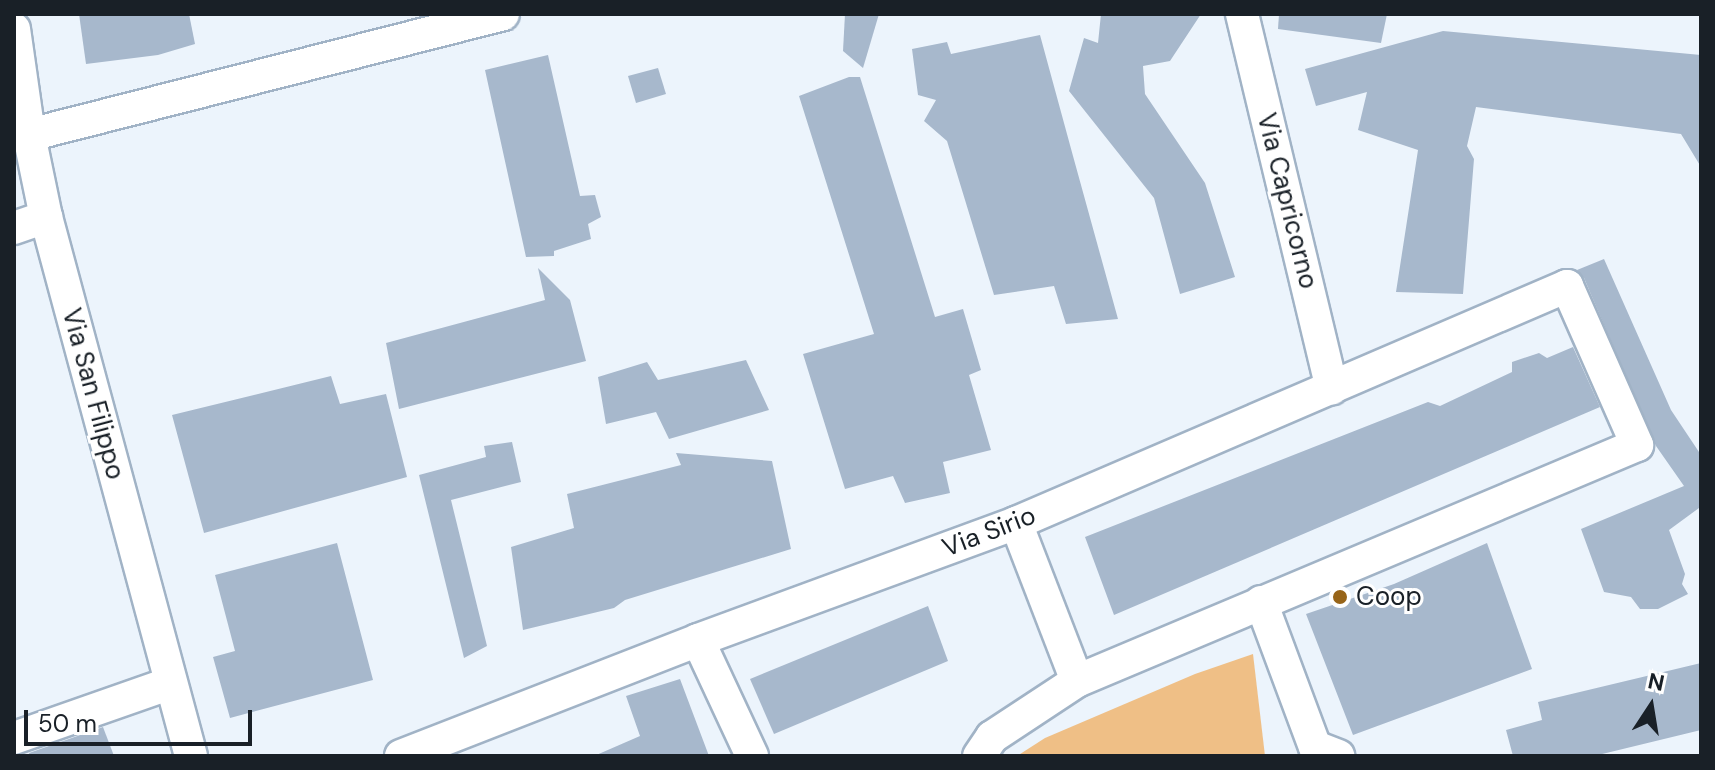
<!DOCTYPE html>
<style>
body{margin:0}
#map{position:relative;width:1715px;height:770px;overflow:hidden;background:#ecf4fc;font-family:"DM Sans",sans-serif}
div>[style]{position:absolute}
.green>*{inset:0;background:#efbf86}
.building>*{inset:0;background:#a7b8cc}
.roads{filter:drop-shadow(2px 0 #a1b3c6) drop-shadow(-2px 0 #a1b3c6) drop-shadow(0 2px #a1b3c6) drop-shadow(0 -2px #a1b3c6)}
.street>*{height:32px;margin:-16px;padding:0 16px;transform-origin:16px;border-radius:16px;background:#fff}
.dots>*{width:22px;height:22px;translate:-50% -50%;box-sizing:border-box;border:4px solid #fff;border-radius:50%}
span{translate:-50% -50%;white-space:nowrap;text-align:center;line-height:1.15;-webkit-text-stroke:6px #fff;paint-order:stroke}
.street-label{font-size:26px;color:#192027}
.poi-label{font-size:26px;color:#192027}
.left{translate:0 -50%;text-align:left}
.frame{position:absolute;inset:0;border:16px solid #192027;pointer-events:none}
.north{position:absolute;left:1611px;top:666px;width:80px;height:80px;-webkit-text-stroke:6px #fff;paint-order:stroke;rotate:12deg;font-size:22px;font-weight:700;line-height:32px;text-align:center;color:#192027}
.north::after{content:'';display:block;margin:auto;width:28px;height:36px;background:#192027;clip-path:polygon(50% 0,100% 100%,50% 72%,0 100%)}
.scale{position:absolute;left:24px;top:710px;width:228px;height:36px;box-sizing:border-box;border:4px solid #192027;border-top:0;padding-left:10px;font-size:24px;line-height:28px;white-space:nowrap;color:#192027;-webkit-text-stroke:6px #fff;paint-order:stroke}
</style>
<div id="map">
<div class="green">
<div style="clip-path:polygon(1253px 654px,1265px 756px,1017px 756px,1045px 738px,1195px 674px)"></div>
</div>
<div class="building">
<div style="clip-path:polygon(79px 14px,189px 14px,195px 44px,158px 55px,86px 64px)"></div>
<div style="clip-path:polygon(845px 14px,879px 14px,863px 68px,843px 51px)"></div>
<div style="clip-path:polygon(1101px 14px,1201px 14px,1170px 61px,1143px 66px,1145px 94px,1205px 183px,1235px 277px,1180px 294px,1154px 198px,1069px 91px,1084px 38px,1098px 43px)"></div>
<div style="clip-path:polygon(1279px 14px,1387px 14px,1381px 43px,1278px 29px)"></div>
<div style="clip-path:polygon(1443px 31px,1701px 55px,1701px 167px,1681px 134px,1476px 107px,1467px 146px,1474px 159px,1463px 294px,1396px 292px,1418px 150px,1358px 130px,1367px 92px,1316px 106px,1305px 69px)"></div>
<div style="clip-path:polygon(1040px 35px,1073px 156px,1118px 319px,1066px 324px,1054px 286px,994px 295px,947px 141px,924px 121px,936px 100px,918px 95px,912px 49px,947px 42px,951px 54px)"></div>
<div style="clip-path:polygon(548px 55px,580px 196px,595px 195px,601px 217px,588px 224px,591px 239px,554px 251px,554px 256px,526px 257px,485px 70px)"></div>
<div style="clip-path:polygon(658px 68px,666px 94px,636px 103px,628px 76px)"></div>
<div style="clip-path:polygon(849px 77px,860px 77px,935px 317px,963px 309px,981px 370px,969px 375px,991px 450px,943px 462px,950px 493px,905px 503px,893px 476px,845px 489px,803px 354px,874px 334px,799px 96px)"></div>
<div style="clip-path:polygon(1604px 259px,1671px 410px,1701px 455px,1701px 510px,1699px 508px,1669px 530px,1685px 574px,1682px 584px,1688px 594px,1658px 609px,1640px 609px,1631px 597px,1604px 592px,1581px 529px,1684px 486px,1656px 446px,1584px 278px,1577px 270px)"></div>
<div style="clip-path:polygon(538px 268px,570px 300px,586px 361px,399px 409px,386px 343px,545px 300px)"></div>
<div style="clip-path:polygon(1573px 347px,1600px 407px,1114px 615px,1085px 537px,1428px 402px,1440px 406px,1512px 372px,1512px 362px,1539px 353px,1547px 358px)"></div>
<div style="clip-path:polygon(746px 360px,769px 410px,669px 439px,656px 412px,606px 424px,598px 377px,647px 362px,658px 380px)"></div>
<div style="clip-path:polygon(331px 376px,340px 404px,386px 394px,407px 477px,204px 533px,172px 415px)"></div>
<div style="clip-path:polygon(512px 442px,521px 482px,451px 500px,487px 646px,464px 658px,419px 475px,486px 457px,484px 446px)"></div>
<div style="clip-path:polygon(676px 453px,772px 461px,791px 549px,625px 600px,614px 608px,523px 630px,511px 547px,574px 528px,567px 494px,681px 465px)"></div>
<div style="clip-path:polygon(337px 543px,373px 680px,230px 718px,213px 657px,235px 651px,215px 575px)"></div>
<div style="clip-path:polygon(1487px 543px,1532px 669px,1353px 735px,1306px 614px,1394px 584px)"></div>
<div style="clip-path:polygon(928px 606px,948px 661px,774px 734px,750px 679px)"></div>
<div style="clip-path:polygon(1701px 663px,1701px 730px,1594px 756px,1513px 756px,1506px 730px,1542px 720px,1538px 702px)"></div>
<div style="clip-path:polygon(680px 679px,709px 756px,594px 756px,640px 736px,626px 696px)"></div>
<div style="clip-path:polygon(103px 727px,114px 756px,30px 756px,29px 753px)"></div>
</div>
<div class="roads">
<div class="street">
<div style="left:1242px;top:14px;width:385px;rotate:76.5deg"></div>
<div style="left:14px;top:29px;width:107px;rotate:81.9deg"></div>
<div style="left:29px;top:135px;width:84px;rotate:78.3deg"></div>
<div style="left:46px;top:217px;width:558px;rotate:74.94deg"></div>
<div style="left:29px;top:135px;width:489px;rotate:-14.3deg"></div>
<div style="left:14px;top:228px;width:34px;rotate:-19deg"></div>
<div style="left:1016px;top:523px;width:169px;rotate:68.9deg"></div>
<div style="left:1261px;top:602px;width:155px;rotate:69.6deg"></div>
<div style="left:1315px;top:747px;width:25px;rotate:21deg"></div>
<div style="left:698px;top:640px;width:128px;rotate:65deg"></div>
<div style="left:14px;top:738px;width:166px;rotate:-19.3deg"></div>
<div style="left:401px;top:756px;width:319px;rotate:-21.3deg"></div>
<div style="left:698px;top:640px;width:339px;rotate:-20.2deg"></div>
<div style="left:1016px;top:523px;width:600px;rotate:-23.27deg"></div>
<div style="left:1567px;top:286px;width:174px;rotate:66.2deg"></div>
<div style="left:1637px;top:445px;width:608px;rotate:157.15deg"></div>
<div style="left:1077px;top:681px;width:102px;rotate:146.6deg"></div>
<div style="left:992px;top:737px;width:23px;rotate:124deg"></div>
</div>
</div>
<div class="dots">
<div style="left:1340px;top:597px;background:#976418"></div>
</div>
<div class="street-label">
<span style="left:1287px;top:201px;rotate:76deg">Via Capricorno</span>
<span style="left:93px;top:394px;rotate:75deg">Via San Filippo</span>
<span style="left:989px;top:532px;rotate:-21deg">Via Sirio</span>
</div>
<div class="poi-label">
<span class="left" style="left:1356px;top:597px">Coop</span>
</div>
<div class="frame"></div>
<div class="north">N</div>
<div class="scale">50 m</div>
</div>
